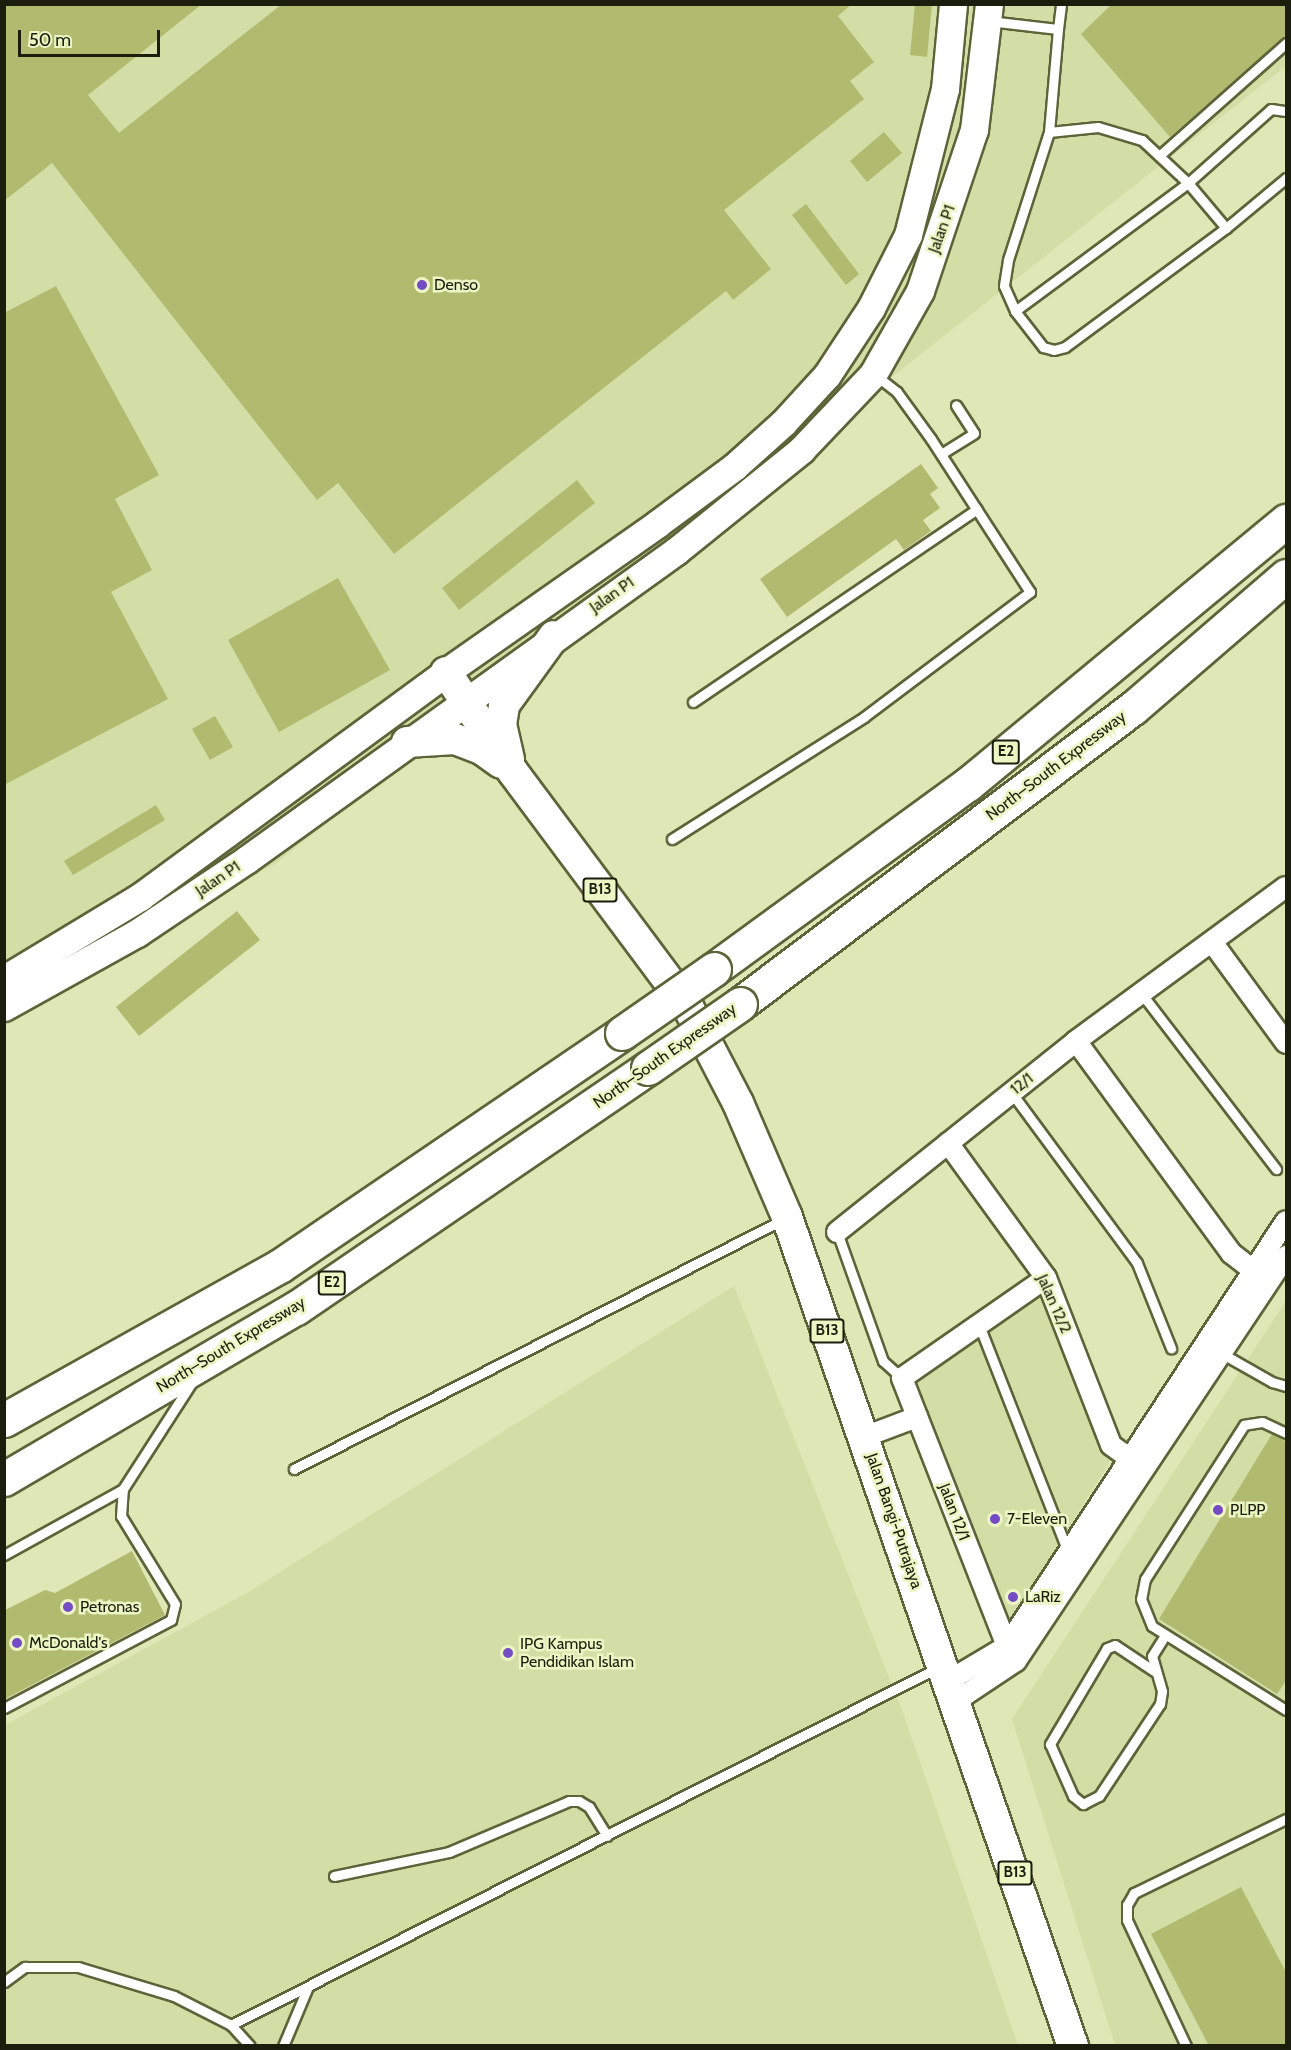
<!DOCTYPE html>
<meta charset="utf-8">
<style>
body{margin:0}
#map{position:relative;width:1291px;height:2050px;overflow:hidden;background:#dfe7b7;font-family:Cabin,sans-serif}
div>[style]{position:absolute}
.built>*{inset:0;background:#d3dda6}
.building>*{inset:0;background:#b0bb70}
.roads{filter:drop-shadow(2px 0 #5d6338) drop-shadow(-2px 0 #5d6338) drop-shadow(0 2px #5d6338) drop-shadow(0 -2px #5d6338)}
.service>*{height:9px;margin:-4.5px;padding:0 4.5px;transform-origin:4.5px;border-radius:4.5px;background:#fff}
.minor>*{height:20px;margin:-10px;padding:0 10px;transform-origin:10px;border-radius:10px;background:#fff}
.secondary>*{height:27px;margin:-13.5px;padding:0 13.5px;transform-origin:13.5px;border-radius:13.5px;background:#fff}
.primary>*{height:30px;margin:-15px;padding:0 15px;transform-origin:15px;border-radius:15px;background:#fff}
.motorway>*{height:33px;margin:-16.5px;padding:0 16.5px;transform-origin:16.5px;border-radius:16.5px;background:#fff}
.bridges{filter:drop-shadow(2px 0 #5d6338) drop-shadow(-2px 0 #5d6338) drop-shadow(0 2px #5d6338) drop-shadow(0 -2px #5d6338)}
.motorway-bridge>*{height:33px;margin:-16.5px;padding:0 16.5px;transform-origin:16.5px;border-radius:16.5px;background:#fff}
.dots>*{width:16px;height:16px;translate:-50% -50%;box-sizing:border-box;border:3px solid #ecf5c4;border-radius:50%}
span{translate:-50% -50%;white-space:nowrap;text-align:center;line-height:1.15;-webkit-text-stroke:5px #ecf5c4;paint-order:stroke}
.shield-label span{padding:2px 4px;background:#ecf5c4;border:2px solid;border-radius:4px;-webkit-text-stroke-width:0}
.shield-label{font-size:15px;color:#1b1e0c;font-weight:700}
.street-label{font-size:16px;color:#1b1e0c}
.poi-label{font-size:16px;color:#1b1e0c}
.left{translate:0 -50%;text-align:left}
.frame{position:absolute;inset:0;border:6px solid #1b1e0c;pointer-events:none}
.scale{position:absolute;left:18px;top:30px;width:142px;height:27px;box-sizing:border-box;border:3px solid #1b1e0c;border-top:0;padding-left:8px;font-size:18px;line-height:21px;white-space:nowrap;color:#1b1e0c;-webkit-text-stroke:4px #ecf5c4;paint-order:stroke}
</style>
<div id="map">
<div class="built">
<div style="clip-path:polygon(5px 5px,1286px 5px,1286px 66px,275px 864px,5px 1019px)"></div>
<div style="clip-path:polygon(734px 1286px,903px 1713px,1018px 2045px,5px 2046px,5px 1725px,247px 1593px)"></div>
<div style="clip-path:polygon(1043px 1288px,1110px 1462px,1007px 1625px,912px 1379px)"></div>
<div style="clip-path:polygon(1286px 1301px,1286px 2045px,1115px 2045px,1012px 1719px)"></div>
</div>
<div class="building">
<div style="clip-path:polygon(4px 4px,202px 4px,88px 95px,119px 133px,282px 4px,852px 4px,838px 16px,874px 62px,850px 81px,864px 99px,724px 210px,771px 269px,733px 300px,726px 291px,394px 554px,338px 483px,317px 500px,52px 163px,4px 201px)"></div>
<div style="clip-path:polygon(915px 4px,932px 4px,927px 57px,910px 55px)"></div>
<div style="clip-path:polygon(1112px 4px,1287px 4px,1287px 34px,1170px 137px,1081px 34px)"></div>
<div style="clip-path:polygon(884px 132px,902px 153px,867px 182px,850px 161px)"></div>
<div style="clip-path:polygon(806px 204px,859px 274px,846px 285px,792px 215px)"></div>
<div style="clip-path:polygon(56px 286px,159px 475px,115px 499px,152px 570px,111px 592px,168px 699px,4px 785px,4px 313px)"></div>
<div style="clip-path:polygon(921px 464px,938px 488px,930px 494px,940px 508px,923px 520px,931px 531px,904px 550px,896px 539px,787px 617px,760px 579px)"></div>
<div style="clip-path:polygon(577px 480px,595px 503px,459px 610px,442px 588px)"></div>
<div style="clip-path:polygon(338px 578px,390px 670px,279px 732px,228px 640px)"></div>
<div style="clip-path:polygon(215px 716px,233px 747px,210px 760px,192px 729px)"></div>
<div style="clip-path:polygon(156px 805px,165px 820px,73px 875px,64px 861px)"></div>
<div style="clip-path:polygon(237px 911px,260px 940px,139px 1036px,116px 1007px)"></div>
<div style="clip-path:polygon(1272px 1434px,1287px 1442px,1287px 1679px,1277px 1694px,1159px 1619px)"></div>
<div style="clip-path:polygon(132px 1551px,165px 1615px,5px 1699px,5px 1610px,45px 1590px,55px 1593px)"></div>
<div style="clip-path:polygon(1241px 1887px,1287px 1974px,1287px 2046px,1209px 2046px,1151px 1934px)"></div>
</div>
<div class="roads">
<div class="service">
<div style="left:989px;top:21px;width:69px;rotate:6.6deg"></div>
<div style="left:1058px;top:29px;width:103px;rotate:95deg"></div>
<div style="left:1049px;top:132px;width:134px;rotate:107.8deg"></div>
<div style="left:1008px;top:260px;width:26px;rotate:99deg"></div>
<div style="left:1004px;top:286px;width:27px;rotate:66deg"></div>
<div style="left:1015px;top:311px;width:46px;rotate:52.1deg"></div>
<div style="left:1043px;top:347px;width:11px;rotate:15deg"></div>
<div style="left:1054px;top:350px;width:11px;rotate:-15deg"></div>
<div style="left:1065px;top:347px;width:200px;rotate:-36.5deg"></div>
<div style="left:1226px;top:228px;width:78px;rotate:-39.8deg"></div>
<div style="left:1058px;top:29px;width:25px;rotate:-83deg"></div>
<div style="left:1049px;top:132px;width:49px;rotate:-5.8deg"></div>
<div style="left:1098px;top:127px;width:46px;rotate:16.5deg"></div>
<div style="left:1142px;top:140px;width:63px;rotate:43.1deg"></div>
<div style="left:1188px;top:183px;width:59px;rotate:49.8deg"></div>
<div style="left:1160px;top:155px;width:169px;rotate:-41.6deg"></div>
<div style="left:1015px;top:311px;width:215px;rotate:-36.5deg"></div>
<div style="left:1188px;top:183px;width:111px;rotate:-41.7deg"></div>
<div style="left:1271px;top:109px;width:15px;rotate:8deg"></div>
<div style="left:941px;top:454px;width:39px;rotate:-32deg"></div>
<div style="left:974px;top:433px;width:33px;rotate:-123deg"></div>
<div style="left:693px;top:702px;width:343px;rotate:-34.2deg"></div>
<div style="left:672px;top:839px;width:227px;rotate:-32.4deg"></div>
<div style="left:864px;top:717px;width:208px;rotate:-37deg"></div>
<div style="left:1030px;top:592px;width:182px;rotate:-122.9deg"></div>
<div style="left:931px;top:439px;width:58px;rotate:-125.9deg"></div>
<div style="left:897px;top:392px;width:28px;rotate:-142deg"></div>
<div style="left:1141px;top:993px;width:222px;rotate:52.5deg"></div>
<div style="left:1011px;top:1092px;width:212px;rotate:53.6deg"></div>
<div style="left:1137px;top:1263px;width:92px;rotate:68.2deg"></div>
<div style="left:837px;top:1232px;width:137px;rotate:70.4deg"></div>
<div style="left:883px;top:1361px;width:25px;rotate:42deg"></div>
<div style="left:979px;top:1325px;width:244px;rotate:68.6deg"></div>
<div style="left:1221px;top:1353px;width:59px;rotate:29.6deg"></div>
<div style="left:1272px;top:1382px;width:15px;rotate:16deg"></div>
<div style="left:1286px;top:1433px;width:26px;rotate:-155deg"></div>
<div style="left:1262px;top:1422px;width:18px;rotate:171deg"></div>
<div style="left:1244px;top:1425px;width:183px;rotate:122.7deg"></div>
<div style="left:1145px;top:1579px;width:20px;rotate:101deg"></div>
<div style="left:1141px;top:1599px;width:29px;rotate:68deg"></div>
<div style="left:1152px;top:1626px;width:158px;rotate:32.1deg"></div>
<div style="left:294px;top:1469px;width:548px;rotate:-27.03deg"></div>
<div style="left:4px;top:1555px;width:136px;rotate:-29deg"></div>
<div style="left:123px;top:1489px;width:127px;rotate:-57.2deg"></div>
<div style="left:1154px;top:1671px;width:47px;rotate:-146.3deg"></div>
<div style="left:1115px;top:1645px;width:9px;rotate:159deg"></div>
<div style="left:1107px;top:1648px;width:112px;rotate:120.7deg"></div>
<div style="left:1050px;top:1744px;width:57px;rotate:66.1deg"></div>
<div style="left:1073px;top:1796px;width:13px;rotate:39deg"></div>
<div style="left:1083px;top:1804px;width:18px;rotate:-27deg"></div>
<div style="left:1099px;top:1796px;width:110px;rotate:-56.5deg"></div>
<div style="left:1160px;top:1704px;width:13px;rotate:-81deg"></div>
<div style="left:1162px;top:1691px;width:36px;rotate:-106deg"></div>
<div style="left:1152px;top:1656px;width:25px;rotate:-58deg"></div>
<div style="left:4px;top:1708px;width:189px;rotate:-27.8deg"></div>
<div style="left:171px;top:1620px;width:16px;rotate:-76deg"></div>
<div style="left:175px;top:1604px;width:103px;rotate:-121.5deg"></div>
<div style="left:121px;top:1516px;width:27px;rotate:-86deg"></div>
<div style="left:334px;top:1876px;width:117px;rotate:-11.8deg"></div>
<div style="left:449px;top:1852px;width:130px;rotate:-23deg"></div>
<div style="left:569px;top:1801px;width:10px"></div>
<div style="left:579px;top:1801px;width:12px;rotate:31deg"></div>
<div style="left:589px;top:1807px;width:34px;rotate:58deg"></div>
<div style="left:4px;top:1982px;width:26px;rotate:-36deg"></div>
<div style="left:25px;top:1967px;width:53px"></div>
<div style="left:78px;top:1967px;width:100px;rotate:16.8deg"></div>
<div style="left:174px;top:1996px;width:64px;rotate:27deg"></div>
<div style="left:231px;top:2025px;width:28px;rotate:48deg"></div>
<div style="left:231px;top:2025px;width:793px;rotate:-26.82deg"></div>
<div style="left:283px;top:2046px;width:62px;rotate:-67.2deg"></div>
<div style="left:1186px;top:2046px;width:139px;rotate:-115.1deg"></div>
<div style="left:1127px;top:1920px;width:15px;rotate:-90deg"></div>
<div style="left:1127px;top:1905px;width:14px;rotate:-60deg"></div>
<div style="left:1134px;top:1893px;width:169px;rotate:-26deg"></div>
</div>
<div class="minor">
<div style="left:1212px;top:942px;width:125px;rotate:53.8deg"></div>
<div style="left:1076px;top:1041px;width:263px;rotate:53.8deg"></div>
<div style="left:1231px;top:1253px;width:41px;rotate:38deg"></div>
<div style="left:948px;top:1143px;width:167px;rotate:54deg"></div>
<div style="left:1046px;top:1278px;width:179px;rotate:68.7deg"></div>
<div style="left:1111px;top:1445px;width:36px;rotate:36deg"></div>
<div style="left:837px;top:1232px;width:306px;rotate:-38.6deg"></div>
<div style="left:1076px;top:1041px;width:260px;rotate:-36.3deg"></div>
<div style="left:864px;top:1437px;width:57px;rotate:-20.7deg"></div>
<div style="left:1007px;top:1646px;width:288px;rotate:-111.4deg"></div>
<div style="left:902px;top:1378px;width:175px;rotate:-34.8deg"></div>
<div style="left:950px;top:1680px;width:66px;rotate:-30.8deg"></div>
<div style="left:1007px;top:1646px;width:508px;rotate:-56.72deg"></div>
<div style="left:956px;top:1701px;width:72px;rotate:-33.7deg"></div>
<div style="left:1016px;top:1661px;width:487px;rotate:-56.3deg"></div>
</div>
<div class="secondary">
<div style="left:4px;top:979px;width:159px;rotate:-31.1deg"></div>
<div style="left:140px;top:897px;width:380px;rotate:-36.3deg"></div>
<div style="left:446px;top:672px;width:258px;rotate:-35deg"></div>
<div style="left:657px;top:524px;width:96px;rotate:-36.5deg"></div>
<div style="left:734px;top:467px;width:66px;rotate:-41.9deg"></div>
<div style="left:783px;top:423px;width:65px;rotate:-47.5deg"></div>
<div style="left:827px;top:375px;width:80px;rotate:-56.7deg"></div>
<div style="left:871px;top:308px;width:82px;rotate:-63.1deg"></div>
<div style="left:908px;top:235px;width:151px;rotate:-75.8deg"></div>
<div style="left:945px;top:89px;width:85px;rotate:-84.6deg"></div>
<div style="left:4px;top:1007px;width:152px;rotate:-29.1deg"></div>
<div style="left:137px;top:933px;width:131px;rotate:-33.8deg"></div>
<div style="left:246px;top:860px;width:530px;rotate:-35.7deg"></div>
<div style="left:676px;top:551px;width:161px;rotate:-38.9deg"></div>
<div style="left:801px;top:450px;width:105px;rotate:-46.5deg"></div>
<div style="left:873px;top:374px;width:95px;rotate:-60.5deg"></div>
<div style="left:920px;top:291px;width:170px;rotate:-71.5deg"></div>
<div style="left:974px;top:130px;width:127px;rotate:-83.2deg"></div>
</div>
<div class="primary">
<div style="left:446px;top:672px;width:120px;rotate:56.2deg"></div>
<div style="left:513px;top:772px;width:293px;rotate:53.3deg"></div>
<div style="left:688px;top:1007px;width:108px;rotate:62.5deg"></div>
<div style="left:738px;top:1103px;width:124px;rotate:66.7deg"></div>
<div style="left:787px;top:1217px;width:877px;rotate:70.97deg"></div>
<div style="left:407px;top:742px;width:48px;rotate:-3.6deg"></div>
<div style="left:455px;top:739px;width:30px;rotate:21deg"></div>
<div style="left:483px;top:750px;width:22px;rotate:36deg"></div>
<div style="left:509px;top:759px;width:35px;rotate:-103deg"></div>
<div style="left:501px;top:725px;width:20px;rotate:-81deg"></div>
<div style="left:504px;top:705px;width:85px;rotate:-54.1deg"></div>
</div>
<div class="motorway">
<div style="left:714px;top:969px;width:314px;rotate:-36.1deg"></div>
<div style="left:968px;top:784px;width:413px;rotate:-39.6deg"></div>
<div style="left:740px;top:1004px;width:492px;rotate:-37deg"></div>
<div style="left:1133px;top:708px;width:202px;rotate:-40.8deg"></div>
<div style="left:4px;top:1420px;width:317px;rotate:-29.2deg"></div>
<div style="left:281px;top:1265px;width:412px;rotate:-34.2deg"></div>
<div style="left:4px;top:1479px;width:338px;rotate:-30.4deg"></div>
<div style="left:296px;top:1308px;width:426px;rotate:-34.3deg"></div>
</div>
</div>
<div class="bridges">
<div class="motorway-bridge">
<div style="left:622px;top:1033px;width:112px;rotate:-34.8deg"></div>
<div style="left:648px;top:1068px;width:112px;rotate:-34.8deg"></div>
</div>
</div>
<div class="dots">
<div style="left:422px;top:285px;background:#764cc5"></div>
<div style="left:1218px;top:1510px;background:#764cc5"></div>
<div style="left:995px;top:1519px;background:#764cc5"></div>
<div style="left:1013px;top:1597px;background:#764cc5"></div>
<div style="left:68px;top:1607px;background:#764cc5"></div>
<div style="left:17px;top:1643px;background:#764cc5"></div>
<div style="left:508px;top:1653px;background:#764cc5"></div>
</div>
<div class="shield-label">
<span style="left:1006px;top:752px">E2</span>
<span style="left:600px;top:890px">B13</span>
<span style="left:332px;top:1283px">E2</span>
<span style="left:827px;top:1331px">B13</span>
<span style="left:1015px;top:1873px">B13</span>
</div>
<div class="street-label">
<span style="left:942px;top:229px;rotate:-70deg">Jalan P1</span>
<span style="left:612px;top:595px;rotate:-35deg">Jalan P1</span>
<span style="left:1056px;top:766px;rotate:-37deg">North–South Expressway</span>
<span style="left:218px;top:879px;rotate:-34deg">Jalan P1</span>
<span style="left:665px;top:1056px;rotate:-35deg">North–South Expressway</span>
<span style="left:1022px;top:1084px;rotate:-39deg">12/1</span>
<span style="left:1054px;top:1304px;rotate:66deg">Jalan 12/2</span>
<span style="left:231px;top:1345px;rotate:-31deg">North–South Expressway</span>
<span style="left:954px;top:1512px;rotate:69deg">Jalan 12/1</span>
<span style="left:894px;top:1521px;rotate:71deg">Jalan Bangi-Putrajaya</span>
</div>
<div class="poi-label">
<span class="left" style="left:434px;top:285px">Denso</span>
<span class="left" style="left:1230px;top:1510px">PLPP</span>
<span class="left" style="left:1007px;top:1519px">7-Eleven</span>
<span class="left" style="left:1025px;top:1597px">LaRiz</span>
<span class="left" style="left:80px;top:1607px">Petronas</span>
<span class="left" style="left:29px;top:1643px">McDonald's</span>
<span class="left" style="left:520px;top:1653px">IPG Kampus<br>Pendidikan Islam</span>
</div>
<div class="frame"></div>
<div class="scale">50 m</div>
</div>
